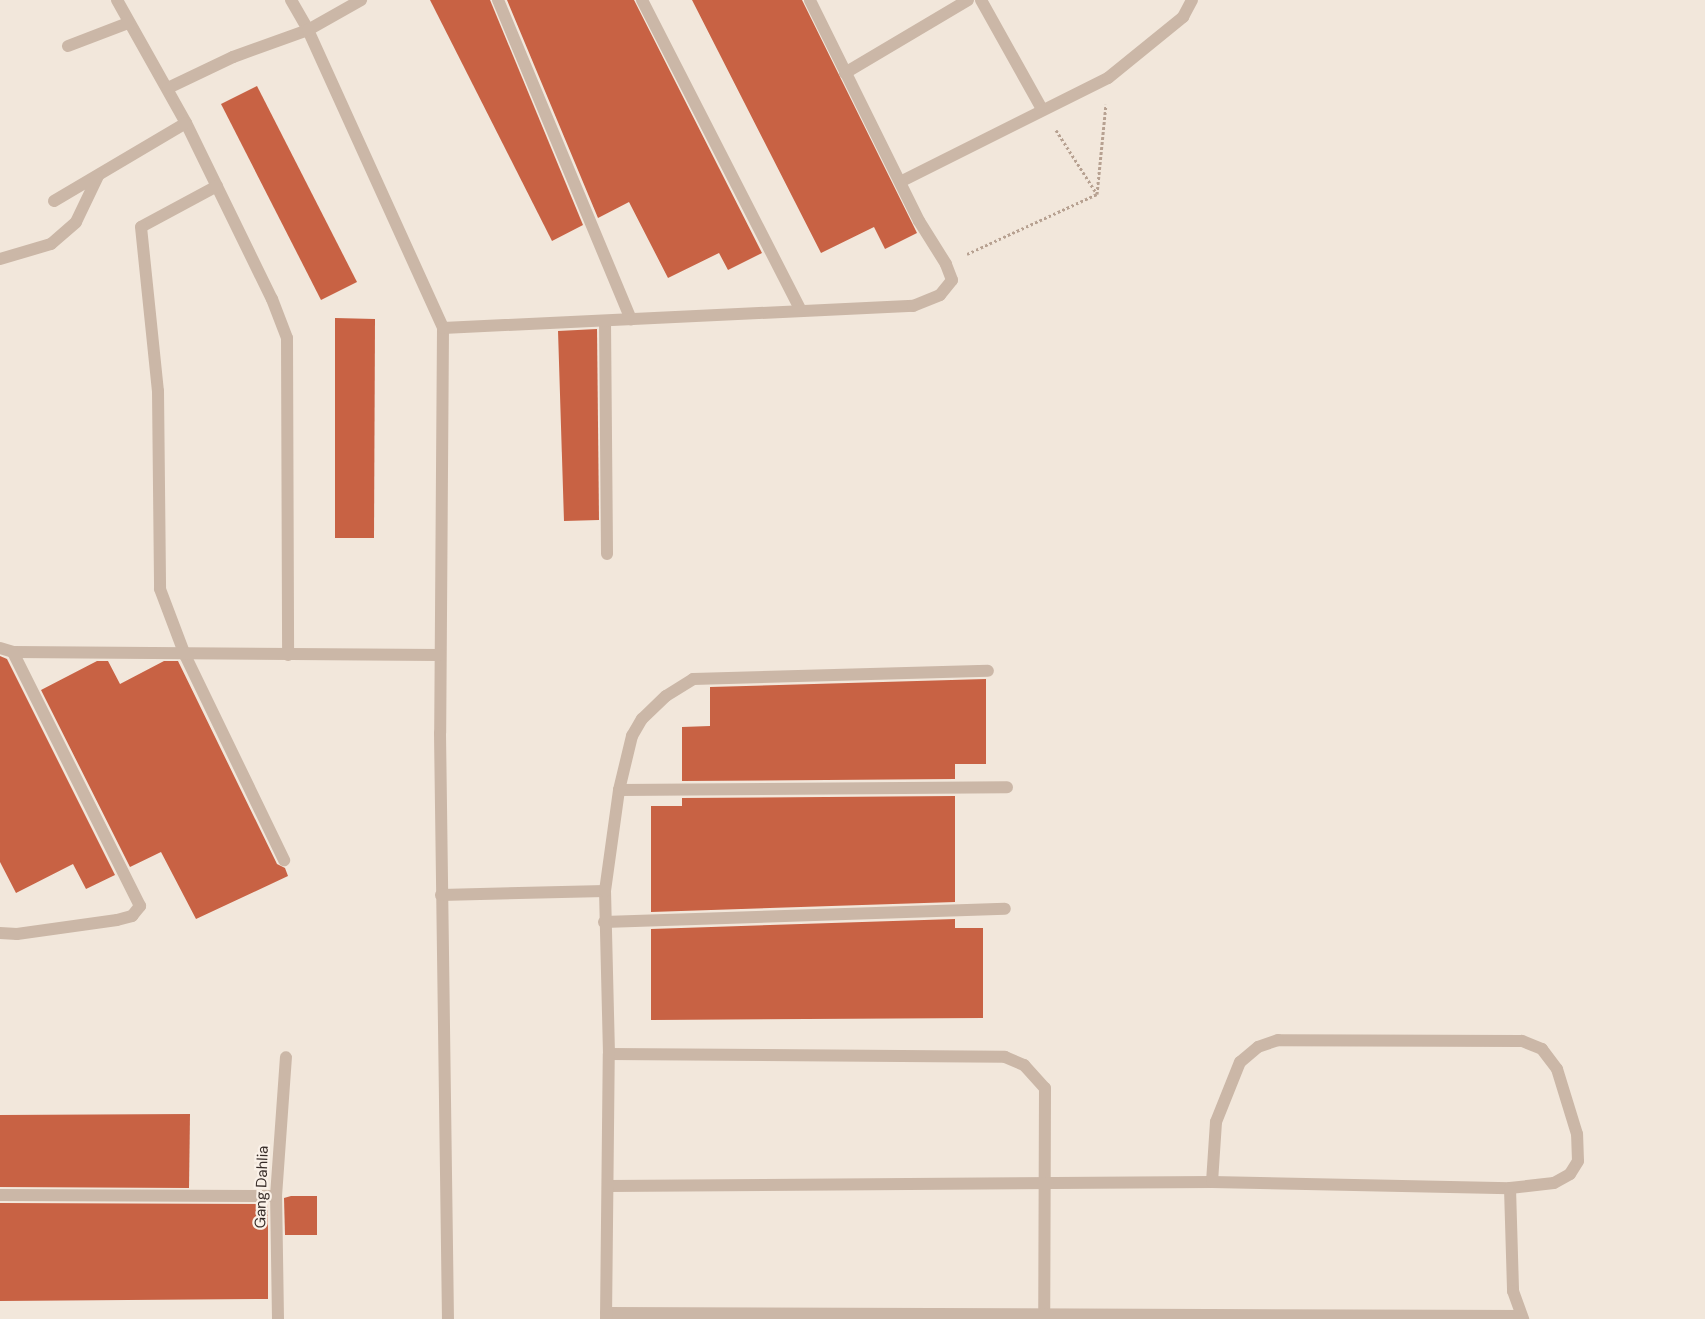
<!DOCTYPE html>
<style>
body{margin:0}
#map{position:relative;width:1705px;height:1319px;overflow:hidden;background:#f2e7db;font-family:"DM Sans",sans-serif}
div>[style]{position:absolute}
.building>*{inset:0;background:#c86244}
.path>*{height:3px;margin-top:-1.5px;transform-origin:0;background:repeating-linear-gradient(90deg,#b7a191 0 2.5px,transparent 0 5px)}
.minor>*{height:12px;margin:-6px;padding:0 6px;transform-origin:6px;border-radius:6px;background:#cbb7a7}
span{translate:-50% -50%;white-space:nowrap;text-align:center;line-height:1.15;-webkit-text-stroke:4.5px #faf1e8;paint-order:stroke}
.street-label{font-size:15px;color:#372c28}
</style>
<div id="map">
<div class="building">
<div style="clip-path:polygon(430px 0,490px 0,583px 225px,552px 241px)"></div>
<div style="clip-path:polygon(507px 0,634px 0,762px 253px,728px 270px,719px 253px,668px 278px,629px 202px,598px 218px)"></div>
<div style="clip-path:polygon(692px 0,802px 0,917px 233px,885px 249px,874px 227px,821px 253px)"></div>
<div style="clip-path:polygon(257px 86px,357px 282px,321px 300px,221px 104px)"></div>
<div style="clip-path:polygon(335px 318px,375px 319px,374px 538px,335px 538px)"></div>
<div style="clip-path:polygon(597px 329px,599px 520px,564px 521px,558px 331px)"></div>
<div style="clip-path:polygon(0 656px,7px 659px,115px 875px,86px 889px,73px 864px,16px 893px,0 862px)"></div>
<div style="clip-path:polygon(97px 661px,108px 661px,120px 684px,164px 661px,178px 661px,277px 864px,285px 868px,288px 876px,196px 919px,161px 852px,130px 867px,41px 690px)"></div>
<div style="clip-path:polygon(986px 679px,986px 764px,955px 764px,955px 779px,682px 781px,682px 727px,710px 726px,710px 687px)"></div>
<div style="clip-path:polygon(955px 796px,955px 902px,651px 912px,651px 806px,682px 806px,682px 798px)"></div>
<div style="clip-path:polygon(955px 919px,955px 928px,983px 928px,983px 1018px,651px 1020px,651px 929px)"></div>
<div style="clip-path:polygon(190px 1114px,189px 1188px,0 1187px,0 1115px)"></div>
<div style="clip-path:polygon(291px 1196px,317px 1196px,317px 1235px,285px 1235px,284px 1198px)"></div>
<div style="clip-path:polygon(0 1203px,268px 1204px,268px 1299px,0 1301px)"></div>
</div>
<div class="path">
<div style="left:1056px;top:130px;width:76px;rotate:57.4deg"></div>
<div style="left:967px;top:254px;width:143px;rotate:-24.8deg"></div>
<div style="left:1097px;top:194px;width:90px;rotate:-84.3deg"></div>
</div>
<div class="minor">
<div style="left:117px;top:0;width:141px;rotate:60.7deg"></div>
<div style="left:186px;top:123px;width:196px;rotate:64deg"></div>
<div style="left:272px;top:299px;width:42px;rotate:69deg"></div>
<div style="left:287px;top:338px;width:317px;rotate:89.8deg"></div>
<div style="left:291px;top:0;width:34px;rotate:60deg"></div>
<div style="left:308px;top:30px;width:327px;rotate:65.6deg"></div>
<div style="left:443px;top:328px;width:405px;rotate:90.4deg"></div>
<div style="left:440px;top:733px;width:586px;rotate:89.22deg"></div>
<div style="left:498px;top:0;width:346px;rotate:67.4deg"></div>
<div style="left:642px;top:0;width:349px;rotate:62.9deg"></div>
<div style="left:981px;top:0;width:125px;rotate:60.8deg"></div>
<div style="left:68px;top:46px;width:64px;rotate:-21deg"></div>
<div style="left:845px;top:73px;width:143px;rotate:-30.7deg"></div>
<div style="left:168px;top:88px;width:72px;rotate:-25.5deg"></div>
<div style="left:233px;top:57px;width:80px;rotate:-19.8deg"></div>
<div style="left:308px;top:30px;width:61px;rotate:-29.5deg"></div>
<div style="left:902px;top:181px;width:230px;rotate:-26.6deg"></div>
<div style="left:1108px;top:78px;width:97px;rotate:-39.1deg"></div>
<div style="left:1183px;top:17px;width:19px;rotate:-62deg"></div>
<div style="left:217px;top:186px;width:86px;rotate:151.7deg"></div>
<div style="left:141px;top:227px;width:165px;rotate:84.1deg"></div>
<div style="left:158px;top:391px;width:198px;rotate:89.4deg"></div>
<div style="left:160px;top:589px;width:71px;rotate:69.3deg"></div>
<div style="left:185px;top:655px;width:228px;rotate:64.2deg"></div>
<div style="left:54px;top:201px;width:153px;rotate:-30.6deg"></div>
<div style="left:0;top:259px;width:53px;rotate:-16.4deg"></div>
<div style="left:51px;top:244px;width:33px;rotate:-41deg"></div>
<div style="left:76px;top:222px;width:51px;rotate:-64.4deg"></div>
<div style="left:605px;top:322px;width:232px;rotate:89.5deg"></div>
<div style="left:443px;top:328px;width:471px;rotate:-2.7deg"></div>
<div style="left:913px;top:306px;width:29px;rotate:-22deg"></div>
<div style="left:940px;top:295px;width:19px;rotate:-51deg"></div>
<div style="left:952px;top:280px;width:17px;rotate:-111deg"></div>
<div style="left:946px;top:264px;width:51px;rotate:-122.1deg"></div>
<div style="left:919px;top:221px;width:246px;rotate:-116.3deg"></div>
<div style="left:0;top:648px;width:14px;rotate:17deg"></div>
<div style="left:13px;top:652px;width:427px;rotate:0.4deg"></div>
<div style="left:619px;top:790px;width:388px;rotate:-0.4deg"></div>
<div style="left:441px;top:895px;width:164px;rotate:-1.4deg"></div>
<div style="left:604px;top:922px;width:401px;rotate:-1.9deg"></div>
<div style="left:0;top:933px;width:17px;rotate:3deg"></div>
<div style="left:17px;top:934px;width:101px;rotate:-8deg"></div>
<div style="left:117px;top:920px;width:16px;rotate:-15deg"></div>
<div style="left:132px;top:916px;width:13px;rotate:-51deg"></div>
<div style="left:140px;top:906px;width:284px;rotate:-116.6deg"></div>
<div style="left:609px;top:1054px;width:396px;rotate:0.4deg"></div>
<div style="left:1005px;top:1057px;width:21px;rotate:23deg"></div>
<div style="left:1024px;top:1065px;width:31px;rotate:48deg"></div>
<div style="left:1045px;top:1088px;width:231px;rotate:90.2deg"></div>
<div style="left:608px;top:1186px;width:604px;rotate:-0.38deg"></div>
<div style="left:1212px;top:1182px;width:298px;rotate:1.2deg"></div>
<div style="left:1510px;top:1188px;width:44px;rotate:-6.5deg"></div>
<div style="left:1554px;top:1183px;width:18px;rotate:-29deg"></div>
<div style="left:1570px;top:1174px;width:15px;rotate:-58deg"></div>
<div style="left:1578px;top:1161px;width:27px;rotate:-92deg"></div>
<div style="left:1577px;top:1134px;width:68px;rotate:-107.1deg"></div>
<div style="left:1557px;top:1069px;width:25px;rotate:-127deg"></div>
<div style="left:1542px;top:1049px;width:22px;rotate:-158deg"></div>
<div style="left:1522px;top:1041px;width:244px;rotate:-179.8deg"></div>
<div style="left:1278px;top:1040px;width:21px;rotate:161deg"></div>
<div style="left:1258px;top:1047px;width:23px;rotate:140deg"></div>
<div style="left:1240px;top:1062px;width:65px;rotate:111.8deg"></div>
<div style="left:1216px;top:1122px;width:60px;rotate:93.8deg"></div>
<div style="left:1510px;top:1188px;width:103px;rotate:88.3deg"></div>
<div style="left:1513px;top:1291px;width:30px;rotate:70deg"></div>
<div style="left:0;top:1195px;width:276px;rotate:0.2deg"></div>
<div style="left:606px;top:1313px;width:915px;rotate:0.19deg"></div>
<div style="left:278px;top:1319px;width:123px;rotate:-90.9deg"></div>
<div style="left:276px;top:1196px;width:139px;rotate:-85.9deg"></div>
<div style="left:606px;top:1319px;width:265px;rotate:-89.4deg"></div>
<div style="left:609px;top:1054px;width:163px;rotate:-91.4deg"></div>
<div style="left:605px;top:891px;width:102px;rotate:-82.1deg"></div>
<div style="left:619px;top:790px;width:56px;rotate:-76.5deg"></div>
<div style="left:632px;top:736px;width:20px;rotate:-60deg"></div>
<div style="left:642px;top:719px;width:33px;rotate:-44deg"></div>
<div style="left:666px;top:696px;width:32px;rotate:-32deg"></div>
<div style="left:693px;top:679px;width:295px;rotate:-1.6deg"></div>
</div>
<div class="street-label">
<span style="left:262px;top:1187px;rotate:-88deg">Gang Dahlia</span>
</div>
</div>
